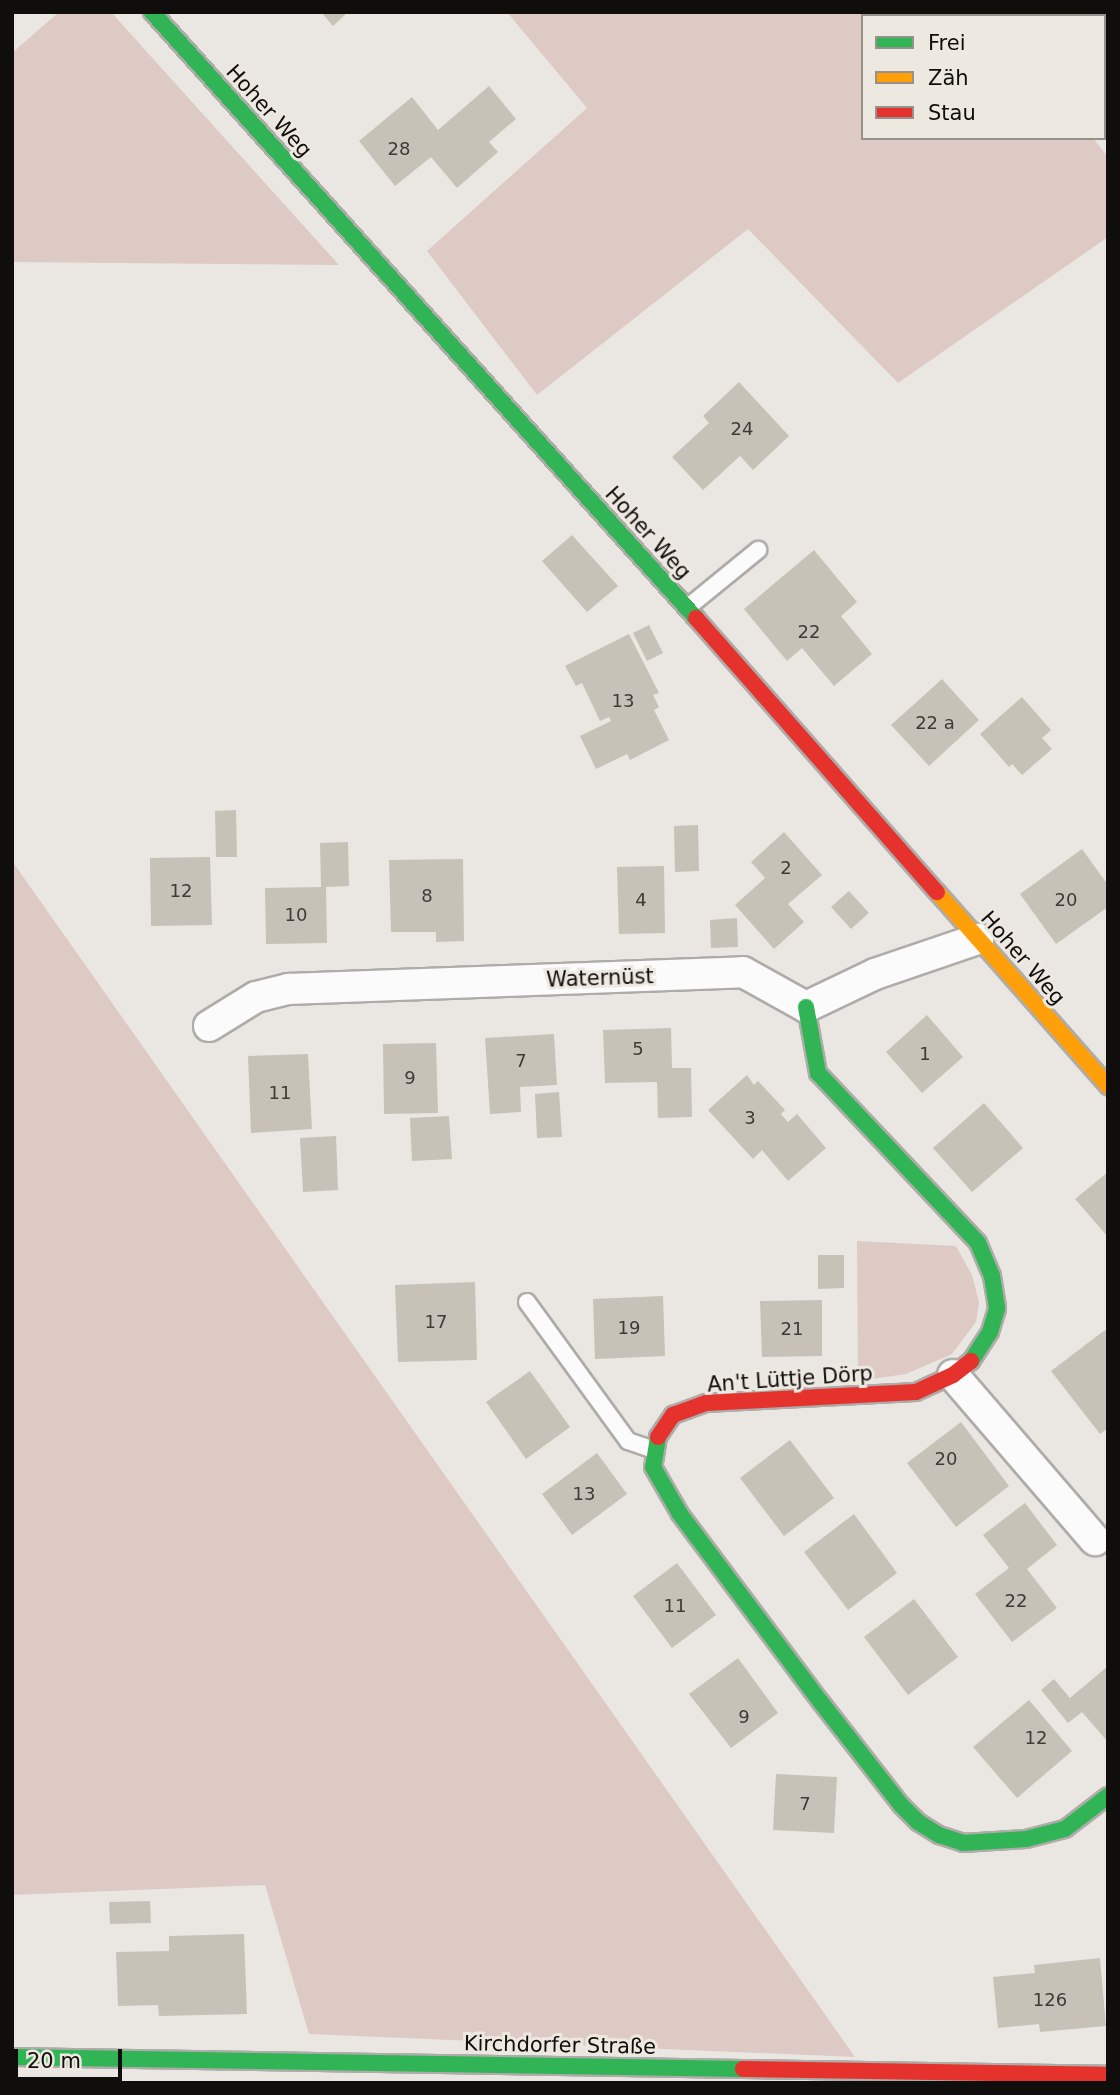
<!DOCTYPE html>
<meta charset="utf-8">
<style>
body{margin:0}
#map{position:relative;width:1120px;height:2095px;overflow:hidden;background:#eae7e3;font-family:"DejaVu Sans",sans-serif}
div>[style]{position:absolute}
.green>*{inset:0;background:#decac4}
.building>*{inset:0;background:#c6c2b7}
.roads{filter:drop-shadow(2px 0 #aeaca9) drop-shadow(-2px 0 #aeaca9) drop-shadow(0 2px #aeaca9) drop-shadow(0 -2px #aeaca9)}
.lane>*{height:16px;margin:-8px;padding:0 8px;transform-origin:8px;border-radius:8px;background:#fcfbfb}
.street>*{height:30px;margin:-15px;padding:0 15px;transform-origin:15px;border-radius:15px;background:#fcfbfb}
.fast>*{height:16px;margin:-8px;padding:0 8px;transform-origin:8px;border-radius:8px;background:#30b455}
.slow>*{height:16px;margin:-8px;padding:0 8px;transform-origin:8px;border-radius:8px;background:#ff9f0a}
.jam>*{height:16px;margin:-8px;padding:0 8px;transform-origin:8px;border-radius:8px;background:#e5322d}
span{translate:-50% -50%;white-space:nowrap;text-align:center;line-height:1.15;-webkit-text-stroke:6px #ede8e0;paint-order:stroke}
.number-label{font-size:18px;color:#3e3b37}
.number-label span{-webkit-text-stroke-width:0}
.street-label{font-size:21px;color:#100e0c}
.frame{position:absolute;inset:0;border:14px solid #100e0c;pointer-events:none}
.legend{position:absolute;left:861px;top:14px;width:245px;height:126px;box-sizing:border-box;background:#ede8e0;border:2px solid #95918b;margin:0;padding:9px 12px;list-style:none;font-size:21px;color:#100e0c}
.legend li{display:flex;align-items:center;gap:14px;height:35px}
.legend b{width:35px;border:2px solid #95918b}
.scale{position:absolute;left:14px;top:2049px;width:108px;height:32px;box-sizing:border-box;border:4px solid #100e0c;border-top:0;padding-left:9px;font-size:21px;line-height:24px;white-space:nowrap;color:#100e0c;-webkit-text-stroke:5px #ede8e0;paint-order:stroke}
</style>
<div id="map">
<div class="green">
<div style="clip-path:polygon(59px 12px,111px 12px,339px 265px,12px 262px,12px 53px)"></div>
<div style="clip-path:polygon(507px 12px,1063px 12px,1058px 16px,863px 16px,863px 138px,1093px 138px,1108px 157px,1108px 237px,898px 383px,748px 229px,537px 395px,427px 251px,587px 108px)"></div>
<div style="clip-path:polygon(12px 861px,855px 2057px,309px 2034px,265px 1885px,12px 1895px)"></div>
<div style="clip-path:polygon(857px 1241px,956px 1246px,972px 1275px,979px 1302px,976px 1322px,952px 1354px,906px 1374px,858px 1381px)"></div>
</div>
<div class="building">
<div style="clip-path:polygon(321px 12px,348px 12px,333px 26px)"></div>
<div style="clip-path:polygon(489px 86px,516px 119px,489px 142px,498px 152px,457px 188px,431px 157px,395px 186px,359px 141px,412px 97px,438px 130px)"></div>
<div style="clip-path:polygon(739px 382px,789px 436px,753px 470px,740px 456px,703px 490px,672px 457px,709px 423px,703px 416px)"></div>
<div style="clip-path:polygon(572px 535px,618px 586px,587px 612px,542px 561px)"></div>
<div style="clip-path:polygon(814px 550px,857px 602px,841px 616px,872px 654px,834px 686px,802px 648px,787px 661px,744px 609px)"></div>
<div style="clip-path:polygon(649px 625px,663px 653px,647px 661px,633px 633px)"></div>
<div style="clip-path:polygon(629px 634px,659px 693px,653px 695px,659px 707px,654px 710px,669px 740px,630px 760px,627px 754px,596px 769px,580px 736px,611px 721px,609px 717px,600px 721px,582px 683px,576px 686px,565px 666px)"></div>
<div style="clip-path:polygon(942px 679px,979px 720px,929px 766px,891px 725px)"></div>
<div style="clip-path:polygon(1022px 697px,1051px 730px,1042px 738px,1052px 749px,1022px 775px,1012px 764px,1009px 767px,980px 734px)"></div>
<div style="clip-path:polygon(236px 810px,237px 857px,216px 857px,215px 811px)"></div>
<div style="clip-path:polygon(698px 825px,699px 871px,675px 872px,674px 826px)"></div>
<div style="clip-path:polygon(784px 832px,822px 875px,788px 904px,804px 922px,774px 949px,735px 905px,765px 878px,751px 862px)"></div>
<div style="clip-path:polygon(348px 842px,349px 886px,326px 887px,327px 943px,266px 944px,265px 888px,321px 887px,320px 843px)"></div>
<div style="clip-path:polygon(1082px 849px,1108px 885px,1108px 907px,1056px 944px,1020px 894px)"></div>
<div style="clip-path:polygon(210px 857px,212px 925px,151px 926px,150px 858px)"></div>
<div style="clip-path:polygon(463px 859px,464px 941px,436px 942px,436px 932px,391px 932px,389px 860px)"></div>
<div style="clip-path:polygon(664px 866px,665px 933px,619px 934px,617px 867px)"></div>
<div style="clip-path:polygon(849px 891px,869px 913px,851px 929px,831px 907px)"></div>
<div style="clip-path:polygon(737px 918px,738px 947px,711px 948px,710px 920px)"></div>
<div style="clip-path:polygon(927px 1015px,963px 1057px,922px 1093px,886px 1052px)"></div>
<div style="clip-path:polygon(671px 1028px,672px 1068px,691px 1068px,692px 1117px,658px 1118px,657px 1082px,605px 1083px,603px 1030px)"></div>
<div style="clip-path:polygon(554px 1034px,557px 1085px,520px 1087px,521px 1112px,490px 1114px,485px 1038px)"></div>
<div style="clip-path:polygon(436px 1043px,438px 1113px,384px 1114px,383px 1044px)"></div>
<div style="clip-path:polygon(308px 1054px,312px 1129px,251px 1133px,248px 1056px)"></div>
<div style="clip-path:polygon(747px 1075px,754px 1085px,758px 1081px,785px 1110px,781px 1114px,788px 1122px,797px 1114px,826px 1148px,788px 1181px,762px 1150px,753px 1159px,708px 1110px)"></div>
<div style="clip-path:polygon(559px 1092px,562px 1137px,537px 1138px,535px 1094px)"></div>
<div style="clip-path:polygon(984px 1103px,1023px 1148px,972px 1192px,933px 1148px)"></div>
<div style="clip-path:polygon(449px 1116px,452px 1159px,412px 1161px,410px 1118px)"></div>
<div style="clip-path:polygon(336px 1136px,338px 1190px,303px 1192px,300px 1138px)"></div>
<div style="clip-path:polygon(1108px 1172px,1108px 1237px,1075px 1199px)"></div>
<div style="clip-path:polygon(818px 1255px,844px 1255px,844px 1288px,818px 1289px)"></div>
<div style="clip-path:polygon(475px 1282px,477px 1360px,398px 1362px,395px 1285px)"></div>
<div style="clip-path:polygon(663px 1296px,665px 1356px,595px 1359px,593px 1299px)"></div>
<div style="clip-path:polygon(822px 1300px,822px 1356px,762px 1357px,760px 1301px)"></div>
<div style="clip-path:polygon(1105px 1330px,1108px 1334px,1108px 1428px,1100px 1434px,1051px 1371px)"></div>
<div style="clip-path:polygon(530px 1371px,570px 1427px,526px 1459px,486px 1402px)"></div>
<div style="clip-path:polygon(961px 1422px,1009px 1486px,956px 1527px,907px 1463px)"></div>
<div style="clip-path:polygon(790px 1440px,834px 1498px,784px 1536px,740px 1478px)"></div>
<div style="clip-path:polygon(597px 1453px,627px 1494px,572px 1535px,542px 1494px)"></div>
<div style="clip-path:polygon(1025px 1503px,1057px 1545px,1027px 1569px,1057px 1608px,1012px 1642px,975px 1594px,1009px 1568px,983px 1535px)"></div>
<div style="clip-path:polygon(854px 1514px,897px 1573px,848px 1610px,804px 1552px)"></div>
<div style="clip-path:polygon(677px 1563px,716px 1615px,672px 1648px,633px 1596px)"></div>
<div style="clip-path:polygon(914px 1599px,958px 1657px,908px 1695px,864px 1637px)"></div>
<div style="clip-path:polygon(738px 1658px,778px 1713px,731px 1748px,689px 1694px)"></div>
<div style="clip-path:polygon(1108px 1666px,1108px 1742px,1082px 1712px,1068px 1723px,1041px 1690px,1054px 1679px,1070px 1698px)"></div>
<div style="clip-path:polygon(1029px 1700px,1072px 1751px,1017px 1798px,973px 1747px)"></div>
<div style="clip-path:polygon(776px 1774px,837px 1777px,834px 1833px,773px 1830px)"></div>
<div style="clip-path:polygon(150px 1901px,151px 1923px,110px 1924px,109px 1902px)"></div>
<div style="clip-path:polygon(244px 1934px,247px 2014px,159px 2016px,158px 2005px,118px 2006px,116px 1952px,169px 1951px,169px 1936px)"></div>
<div style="clip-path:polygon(1100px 1958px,1106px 2026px,1040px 2032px,1039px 2024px,998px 2028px,993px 1977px,1035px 1973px,1034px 1965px)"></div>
</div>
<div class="roads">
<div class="lane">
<div style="left:687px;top:608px;width:92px;rotate:-39.2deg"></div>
<div style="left:527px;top:1302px;width:172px;rotate:54deg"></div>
<div style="left:628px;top:1441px;width:28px;rotate:19deg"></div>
</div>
<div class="street">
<div style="left:209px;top:1026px;width:55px;rotate:-31.7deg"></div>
<div style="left:256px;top:997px;width:34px;rotate:-14deg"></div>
<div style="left:289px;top:989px;width:454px;rotate:-2.1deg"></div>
<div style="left:743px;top:972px;width:72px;rotate:29.1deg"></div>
<div style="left:806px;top:1007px;width:76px;rotate:-25.6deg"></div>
<div style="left:875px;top:974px;width:109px;rotate:-18.8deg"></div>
<div style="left:953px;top:1375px;width:218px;rotate:49.3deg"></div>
</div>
<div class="fast">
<div style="left:152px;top:12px;width:814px;rotate:48.09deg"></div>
<div style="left:806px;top:1007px;width:67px;rotate:79.7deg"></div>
<div style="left:818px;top:1073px;width:233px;rotate:46.7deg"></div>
<div style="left:978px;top:1243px;width:36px;rotate:67deg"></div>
<div style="left:992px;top:1276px;width:33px;rotate:81deg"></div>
<div style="left:997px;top:1309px;width:24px;rotate:107deg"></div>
<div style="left:990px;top:1332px;width:35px;rotate:123deg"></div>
<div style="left:658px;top:1437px;width:30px;rotate:99deg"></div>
<div style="left:653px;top:1467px;width:54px;rotate:60.1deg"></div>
<div style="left:680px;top:1514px;width:234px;rotate:53.2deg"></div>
<div style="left:820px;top:1701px;width:132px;rotate:52.1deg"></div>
<div style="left:901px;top:1805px;width:24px;rotate:45deg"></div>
<div style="left:918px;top:1822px;width:25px;rotate:32deg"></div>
<div style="left:939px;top:1835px;width:25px;rotate:18deg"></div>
<div style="left:963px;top:1843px;width:63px;rotate:-3.6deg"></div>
<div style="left:1026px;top:1839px;width:40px;rotate:-14.4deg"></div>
<div style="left:1065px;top:1829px;width:54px;rotate:-37.5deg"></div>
<div style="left:12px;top:2057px;width:731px;rotate:0.94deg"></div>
</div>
<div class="slow">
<div style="left:937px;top:892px;width:259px;rotate:48.6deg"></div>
</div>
<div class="jam">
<div style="left:696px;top:618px;width:365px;rotate:48.7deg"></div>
<div style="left:658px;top:1437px;width:27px;rotate:-56deg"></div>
<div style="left:673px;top:1415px;width:35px;rotate:-20deg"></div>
<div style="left:706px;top:1403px;width:210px;rotate:-3deg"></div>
<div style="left:916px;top:1392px;width:41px;rotate:-24.7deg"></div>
<div style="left:953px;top:1375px;width:23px;rotate:-38deg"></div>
<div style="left:743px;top:2069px;width:365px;rotate:0.9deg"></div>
</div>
</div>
<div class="number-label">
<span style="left:399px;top:149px">28</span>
<span style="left:742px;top:429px">24</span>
<span style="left:809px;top:632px">22</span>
<span style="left:623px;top:701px">13</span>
<span style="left:935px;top:723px">22 a</span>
<span style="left:786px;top:868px">2</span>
<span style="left:181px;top:891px">12</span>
<span style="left:427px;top:896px">8</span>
<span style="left:641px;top:900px">4</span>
<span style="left:1066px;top:900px">20</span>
<span style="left:296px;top:915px">10</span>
<span style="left:638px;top:1049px">5</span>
<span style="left:925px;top:1054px">1</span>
<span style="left:521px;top:1061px">7</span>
<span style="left:410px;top:1078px">9</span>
<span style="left:280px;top:1093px">11</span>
<span style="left:750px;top:1118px">3</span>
<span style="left:436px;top:1322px">17</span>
<span style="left:629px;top:1328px">19</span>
<span style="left:792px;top:1329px">21</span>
<span style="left:946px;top:1459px">20</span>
<span style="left:584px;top:1494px">13</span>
<span style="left:1016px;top:1601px">22</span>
<span style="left:675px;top:1606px">11</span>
<span style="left:744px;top:1717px">9</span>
<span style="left:1036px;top:1738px">12</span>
<span style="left:805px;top:1804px">7</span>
<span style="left:1050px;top:2000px">126</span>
</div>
<div class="street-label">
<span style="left:269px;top:111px;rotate:48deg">Hoher Weg</span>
<span style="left:648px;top:533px;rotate:48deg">Hoher Weg</span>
<span style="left:1023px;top:958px;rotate:49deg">Hoher Weg</span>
<span style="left:600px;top:978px;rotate:-2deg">Waternüst</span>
<span style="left:790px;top:1379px;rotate:-4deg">An't Lüttje Dörp</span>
<span style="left:560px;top:2045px;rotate:1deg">Kirchdorfer Straße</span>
</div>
<div class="frame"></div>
<ul class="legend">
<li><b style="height:9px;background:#30b455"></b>Frei</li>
<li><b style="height:9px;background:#ff9f0a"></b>Zäh</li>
<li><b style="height:9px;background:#e5322d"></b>Stau</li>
</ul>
<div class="scale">20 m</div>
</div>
